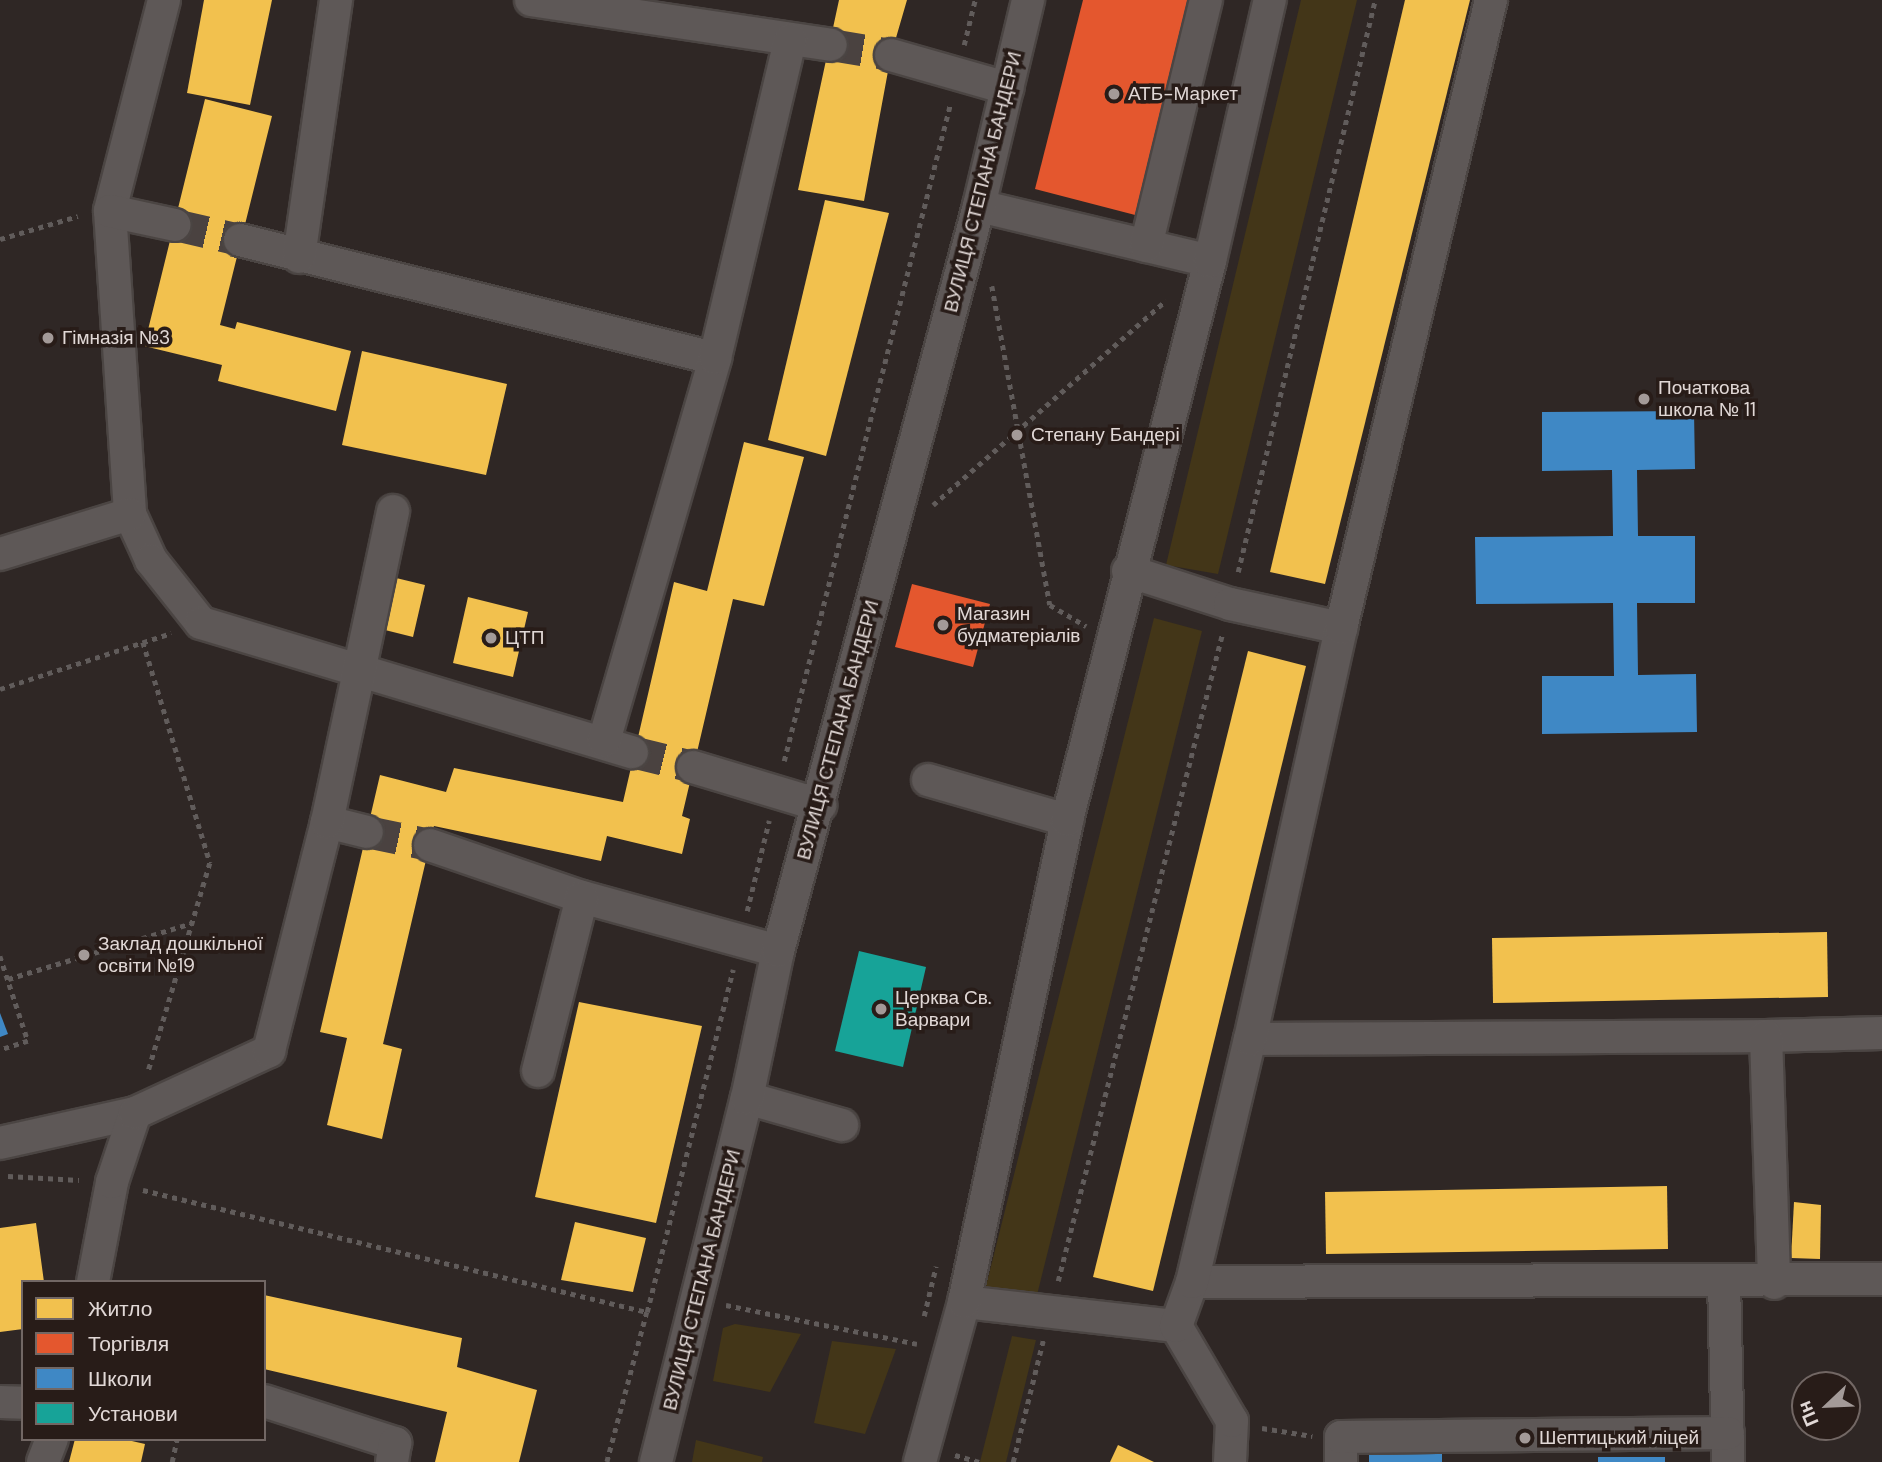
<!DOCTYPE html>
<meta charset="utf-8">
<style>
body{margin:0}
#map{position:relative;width:1882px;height:1462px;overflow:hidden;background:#2f2725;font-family:"DM Sans",sans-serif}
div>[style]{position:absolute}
.green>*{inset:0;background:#433618}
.homes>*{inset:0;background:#f2c14e}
.shops>*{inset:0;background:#e4572e}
.schools>*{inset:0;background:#3f88c5}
.public>*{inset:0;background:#17a398}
.minor-tunnel>*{height:32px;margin-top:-16px;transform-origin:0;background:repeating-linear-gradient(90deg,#4a4240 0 32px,transparent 0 48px)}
.path>*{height:4.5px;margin-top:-2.25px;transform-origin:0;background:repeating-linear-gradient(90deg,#615c5b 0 5px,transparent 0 10px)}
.roads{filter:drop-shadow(2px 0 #4b4543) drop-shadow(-2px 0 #4b4543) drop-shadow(0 2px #4b4543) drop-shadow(0 -2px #4b4543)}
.minor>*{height:32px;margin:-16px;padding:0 16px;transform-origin:16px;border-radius:16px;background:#5e5857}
.dots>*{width:19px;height:19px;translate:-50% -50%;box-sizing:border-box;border:4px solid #281c18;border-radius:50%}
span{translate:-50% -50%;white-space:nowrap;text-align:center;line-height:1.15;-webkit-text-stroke:7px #281c18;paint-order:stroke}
.poi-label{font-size:19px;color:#e1d8d6}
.left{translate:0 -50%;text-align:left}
.street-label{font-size:19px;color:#e1d8d6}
.legend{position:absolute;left:21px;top:1280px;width:245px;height:161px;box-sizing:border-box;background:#281c18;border:2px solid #726764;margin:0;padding:9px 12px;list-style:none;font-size:21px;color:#e1d8d6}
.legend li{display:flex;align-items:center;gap:14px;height:35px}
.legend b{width:35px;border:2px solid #726764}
.north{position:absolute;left:1791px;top:1371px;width:70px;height:70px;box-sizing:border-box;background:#281c18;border:2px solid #726764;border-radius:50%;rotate:247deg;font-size:19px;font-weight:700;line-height:28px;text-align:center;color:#e1d8d6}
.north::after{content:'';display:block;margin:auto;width:24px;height:32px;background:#a39a98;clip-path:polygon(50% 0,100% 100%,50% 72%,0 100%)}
</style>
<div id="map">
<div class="green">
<div style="clip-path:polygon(1301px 0,1357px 0,1218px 574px,1166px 565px)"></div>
<div style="clip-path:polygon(1154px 618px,1202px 631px,1036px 1299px,985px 1290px)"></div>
<div style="clip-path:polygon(735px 1324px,801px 1334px,770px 1392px,713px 1381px,723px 1328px)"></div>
<div style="clip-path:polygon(1012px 1336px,1036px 1340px,1006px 1462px,980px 1462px)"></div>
<div style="clip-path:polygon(832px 1341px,896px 1349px,865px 1434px,814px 1423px)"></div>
<div style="clip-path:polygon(696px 1440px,763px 1457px,762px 1462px,692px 1462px)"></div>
</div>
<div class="homes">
<div style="clip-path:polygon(204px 0,272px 0,250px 105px,187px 93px)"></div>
<div style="clip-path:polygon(839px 0,907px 0,891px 55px,864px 201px,798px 190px)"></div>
<div style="clip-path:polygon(1405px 0,1470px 0,1325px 584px,1270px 572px)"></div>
<div style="clip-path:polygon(205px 99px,272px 116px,220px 325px,235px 329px,237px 322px,351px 351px,336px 411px,218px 381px,222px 365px,144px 346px)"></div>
<div style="clip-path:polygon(825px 200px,889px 213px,826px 456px,768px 440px)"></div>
<div style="clip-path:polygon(362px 351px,507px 384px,486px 475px,342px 445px)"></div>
<div style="clip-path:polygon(744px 442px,804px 457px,764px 606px,733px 599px,682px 816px,690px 819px,682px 854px,607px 836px,601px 861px,434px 826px,383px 1044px,402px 1049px,382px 1139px,327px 1125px,347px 1038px,320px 1032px,380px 775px,446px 792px,454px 768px,623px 802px,674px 582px,707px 591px)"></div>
<div style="clip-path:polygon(392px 577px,425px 585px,413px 637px,381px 629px)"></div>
<div style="clip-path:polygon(468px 597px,528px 612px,513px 677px,453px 663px)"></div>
<div style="clip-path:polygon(1248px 651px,1306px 666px,1153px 1291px,1093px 1277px)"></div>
<div style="clip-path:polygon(1827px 932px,1828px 997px,1493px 1003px,1492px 938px)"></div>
<div style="clip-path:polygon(579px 1002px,702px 1026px,656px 1223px,535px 1197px)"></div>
<div style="clip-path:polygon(1667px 1186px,1668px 1249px,1326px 1254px,1325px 1192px)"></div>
<div style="clip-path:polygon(1794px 1202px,1821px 1205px,1820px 1259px,1791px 1258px)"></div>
<div style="clip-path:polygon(575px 1222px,646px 1238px,633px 1292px,561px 1280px)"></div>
<div style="clip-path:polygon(36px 1223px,44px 1282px,23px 1282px,23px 1329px,0 1332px,0 1228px)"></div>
<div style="clip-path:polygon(264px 1295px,462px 1338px,457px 1367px,537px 1390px,519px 1462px,435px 1462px,447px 1412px,264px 1369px)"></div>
<div style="clip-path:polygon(75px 1439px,123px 1439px,145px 1444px,141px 1462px,69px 1462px)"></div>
<div style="clip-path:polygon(1118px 1445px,1154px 1462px,1110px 1462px)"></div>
</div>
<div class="shops">
<div style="clip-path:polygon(1083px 0,1194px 0,1139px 216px,1035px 189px)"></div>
<div style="clip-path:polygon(912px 584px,990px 604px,973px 667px,895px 647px)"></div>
</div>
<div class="schools">
<div style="clip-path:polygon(1694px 411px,1695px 469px,1637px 470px,1638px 536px,1695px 536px,1695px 603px,1637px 603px,1638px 675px,1696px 674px,1697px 732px,1542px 734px,1542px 676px,1614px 676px,1613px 603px,1476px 604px,1475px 537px,1613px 536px,1612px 470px,1542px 471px,1542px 412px)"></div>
<div style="clip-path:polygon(0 1013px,8px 1034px,0 1037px)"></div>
<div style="clip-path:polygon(1369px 1453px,1442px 1453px,1442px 1462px,1369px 1462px)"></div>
<div style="clip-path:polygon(1598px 1457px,1665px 1457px,1665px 1462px,1598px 1462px)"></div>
</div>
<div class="public">
<div style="clip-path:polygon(859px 951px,926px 967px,903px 1067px,835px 1051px)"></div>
</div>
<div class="minor-tunnel">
<div style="left:831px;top:45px;width:61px;rotate:9.5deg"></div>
<div style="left:175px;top:225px;width:67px;rotate:13deg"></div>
<div style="left:632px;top:752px;width:63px;rotate:13.8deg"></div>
<div style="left:367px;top:832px;width:64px;rotate:11.7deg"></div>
</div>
<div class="path">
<div style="left:964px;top:45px;width:46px;rotate:-76.3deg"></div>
<div style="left:0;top:239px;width:81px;rotate:-16.4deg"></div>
<div style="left:992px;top:286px;width:324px;rotate:79.7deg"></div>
<div style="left:1050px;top:605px;width:42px;rotate:30.3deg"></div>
<div style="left:933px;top:505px;width:310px;rotate:-41.3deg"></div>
<div style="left:1238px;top:572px;width:588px;rotate:-76.53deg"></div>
<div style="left:143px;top:642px;width:231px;rotate:73.1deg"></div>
<div style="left:210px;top:863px;width:218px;rotate:106.5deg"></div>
<div style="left:0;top:689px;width:180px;rotate:-18.1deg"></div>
<div style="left:784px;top:761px;width:677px;rotate:-75.8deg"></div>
<div style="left:747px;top:911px;width:93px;rotate:-76.3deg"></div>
<div style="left:0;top:956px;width:89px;rotate:71.8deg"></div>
<div style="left:28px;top:1041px;width:29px;rotate:162deg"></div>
<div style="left:8px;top:979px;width:192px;rotate:-16.9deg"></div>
<div style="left:8px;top:1176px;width:71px;rotate:3.2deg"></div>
<div style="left:143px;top:1190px;width:519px;rotate:13.61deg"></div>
<div style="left:647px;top:1312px;width:155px;rotate:104.9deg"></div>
<div style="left:1058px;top:1281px;width:666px;rotate:-75.76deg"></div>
<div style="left:726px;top:1305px;width:195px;rotate:11.5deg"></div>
<div style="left:647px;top:1312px;width:353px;rotate:-75.9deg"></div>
<div style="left:924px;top:1316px;width:51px;rotate:-76.5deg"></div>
<div style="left:1262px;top:1428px;width:51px;rotate:9.1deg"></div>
<div style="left:955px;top:1455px;width:25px;rotate:16deg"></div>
<div style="left:172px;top:1462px;width:24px;rotate:-78deg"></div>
<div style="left:1013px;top:1462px;width:125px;rotate:-76.1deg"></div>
</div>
<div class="roads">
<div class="minor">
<div style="left:164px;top:0;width:218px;rotate:104.4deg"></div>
<div style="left:110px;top:211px;width:304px;rotate:86.2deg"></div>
<div style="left:130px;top:514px;width:51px;rotate:65.5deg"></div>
<div style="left:151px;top:560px;width:80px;rotate:51.6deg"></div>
<div style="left:201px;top:623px;width:450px;rotate:16.7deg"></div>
<div style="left:531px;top:0;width:303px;rotate:8.5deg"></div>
<div style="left:891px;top:55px;width:121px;rotate:15.9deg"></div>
<div style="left:979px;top:206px;width:237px;rotate:13.4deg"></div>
<div style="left:110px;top:211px;width:66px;rotate:12.2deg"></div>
<div style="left:240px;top:240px;width:489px;rotate:14deg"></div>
<div style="left:1146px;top:246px;width:253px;rotate:-76.3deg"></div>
<div style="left:299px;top:257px;width:260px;rotate:-81.8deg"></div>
<div style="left:0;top:554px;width:136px;rotate:-17.1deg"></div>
<div style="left:1128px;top:571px;width:107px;rotate:17.9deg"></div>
<div style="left:1230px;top:604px;width:114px;rotate:12.2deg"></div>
<div style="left:604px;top:741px;width:399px;rotate:-73.8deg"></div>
<div style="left:715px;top:358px;width:327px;rotate:-76.7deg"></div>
<div style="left:693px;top:767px;width:133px;rotate:16.7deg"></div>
<div style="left:928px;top:780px;width:145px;rotate:16.1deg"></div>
<div style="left:327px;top:822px;width:41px;rotate:14deg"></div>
<div style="left:430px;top:845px;width:161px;rotate:18.9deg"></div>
<div style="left:582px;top:897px;width:203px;rotate:15.4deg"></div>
<div style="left:1766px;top:1036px;width:116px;rotate:-1.5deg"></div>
<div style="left:1250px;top:1039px;width:516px;rotate:-0.33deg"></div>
<div style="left:1766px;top:1036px;width:247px;rotate:88.1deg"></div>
<div style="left:538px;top:1071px;width:179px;rotate:-75.8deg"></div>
<div style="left:747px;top:1098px;width:99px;rotate:15.9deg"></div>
<div style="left:0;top:1143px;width:138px;rotate:-12.5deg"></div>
<div style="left:1724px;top:1280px;width:182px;rotate:88.7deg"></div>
<div style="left:93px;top:1282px;width:102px;rotate:-79.2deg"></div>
<div style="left:112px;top:1182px;width:73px;rotate:-71.6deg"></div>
<div style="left:135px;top:1113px;width:148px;rotate:-24.8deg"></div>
<div style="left:269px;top:1051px;width:236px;rotate:-75.8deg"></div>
<div style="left:327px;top:822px;width:318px;rotate:-78deg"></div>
<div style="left:1192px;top:1282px;width:690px;rotate:-0.25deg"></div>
<div style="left:964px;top:1302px;width:213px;rotate:6.5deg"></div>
<div style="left:264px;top:1401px;width:138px;rotate:17.8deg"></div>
<div style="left:395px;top:1443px;width:19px;rotate:99deg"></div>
<div style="left:0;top:1402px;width:23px;rotate:2deg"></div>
<div style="left:43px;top:1462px;width:25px;rotate:-69deg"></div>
<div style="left:656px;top:1462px;width:375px;rotate:-76deg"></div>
<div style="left:747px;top:1098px;width:150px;rotate:-78.1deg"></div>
<div style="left:778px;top:951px;width:772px;rotate:-74.9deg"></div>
<div style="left:979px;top:206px;width:212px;rotate:-76.6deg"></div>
<div style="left:920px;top:1462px;width:166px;rotate:-74.6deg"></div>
<div style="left:964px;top:1302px;width:493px;rotate:-77.9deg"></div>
<div style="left:1067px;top:820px;width:577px;rotate:-75.65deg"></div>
<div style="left:1210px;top:261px;width:268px;rotate:-77.1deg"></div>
<div style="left:1230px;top:1462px;width:41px;rotate:-87.2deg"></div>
<div style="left:1232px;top:1421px;width:110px;rotate:-120.5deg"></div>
<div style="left:1176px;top:1326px;width:47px;rotate:-70deg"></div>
<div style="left:1192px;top:1282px;width:250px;rotate:-76.6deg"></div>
<div style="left:1250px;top:1039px;width:421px;rotate:-77.5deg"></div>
<div style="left:1341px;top:628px;width:646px;rotate:-76.57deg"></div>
<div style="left:1341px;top:1462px;width:25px;rotate:-90deg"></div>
<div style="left:1341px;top:1437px;width:387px;rotate:-0.6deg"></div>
</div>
</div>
<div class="dots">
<div style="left:1114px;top:94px;background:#a39a98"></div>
<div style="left:48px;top:338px;background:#a39a98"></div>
<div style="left:1644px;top:399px;background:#a39a98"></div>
<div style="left:1017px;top:435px;background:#a39a98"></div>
<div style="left:943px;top:625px;background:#a39a98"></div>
<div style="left:491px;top:638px;background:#a39a98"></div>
<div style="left:84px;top:955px;background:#a39a98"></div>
<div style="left:881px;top:1009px;background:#a39a98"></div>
<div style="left:1525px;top:1438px;background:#a39a98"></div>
</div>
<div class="poi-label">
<span class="left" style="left:1128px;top:94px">АТБ-Маркет</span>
<span class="left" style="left:62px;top:338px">Гімназія №3</span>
<span class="left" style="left:1658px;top:399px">Початкова<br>школа № 11</span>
<span class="left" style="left:1031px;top:435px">Степану Бандері</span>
<span class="left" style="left:957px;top:625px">Магазин<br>будматеріалів</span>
<span class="left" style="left:505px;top:638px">ЦТП</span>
<span class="left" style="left:98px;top:955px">Заклад дошкільної<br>освіти №19</span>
<span class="left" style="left:895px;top:1009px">Церква Св.<br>Варвари</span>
<span class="left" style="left:1539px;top:1438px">Шептицький ліцей</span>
</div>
<div class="street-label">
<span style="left:983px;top:182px;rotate:-76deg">ВУЛИЦЯ СТЕПАНА БАНДЕРИ</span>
<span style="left:838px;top:730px;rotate:-75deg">ВУЛИЦЯ СТЕПАНА БАНДЕРИ</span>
<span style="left:702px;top:1280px;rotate:-76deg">ВУЛИЦЯ СТЕПАНА БАНДЕРИ</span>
</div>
<ul class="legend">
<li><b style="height:19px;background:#f2c14e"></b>Житло</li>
<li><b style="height:19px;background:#e4572e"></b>Торгівля</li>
<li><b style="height:19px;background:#3f88c5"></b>Школи</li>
<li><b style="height:19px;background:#17a398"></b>Установи</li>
</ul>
<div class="north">Пн</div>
</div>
